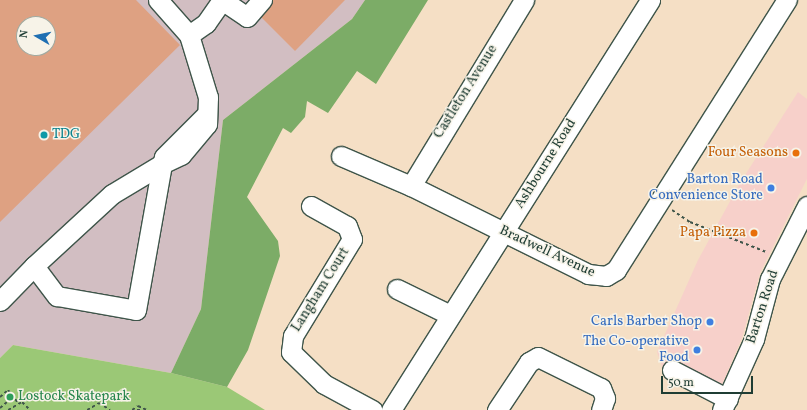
<!DOCTYPE html>
<style>
body{margin:0}
#map{position:relative;width:807px;height:410px;overflow:hidden;background:#f5dfc5;font-family:Vollkorn,serif}
div>[style]{position:absolute}
.built>*{inset:0;background:#f7d0ca}
.industrial>*{inset:0;background:#d2bec2}
.green>*{inset:0;background:#9bc876}
.forest>*{inset:0;background:#7cac67}
.building>*{inset:0;background:#dea182}
.path>*{height:2px;margin-top:-1px;transform-origin:0;background:repeating-linear-gradient(90deg,#3f554a 0 3px,transparent 0 6px)}
.roads{filter:drop-shadow(1px 0 #3f554a) drop-shadow(-1px 0 #3f554a) drop-shadow(0 1px #3f554a) drop-shadow(0 -1px #3f554a)}
.minor>*{height:19px;margin:-9.5px;padding:0 9.5px;transform-origin:9.5px;border-radius:9.5px;background:#fff}
.dots>*{width:11px;height:11px;translate:-50% -50%;box-sizing:border-box;border:2px solid #f7f3e8;border-radius:50%}
span{translate:-50% -50%;white-space:nowrap;text-align:center;line-height:1.15;-webkit-text-stroke:3px #f7f3e8;paint-order:stroke}
.street-label{font-size:14px;color:#1f3d34}
.culture-label{font-size:14px;color:#0d838f}
.left{translate:0 -50%;text-align:left}
.food-label{font-size:14px;color:#c56008}
.right{translate:-100% -50%;text-align:right}
.shop-label{font-size:14px;color:#366cbe}
.leisure-label{font-size:14px;color:#27864d}
.north{position:absolute;left:16px;top:16px;width:40px;height:40px;box-sizing:border-box;background:#f7f3e8;border:1px solid #a1aaa0;border-radius:50%;rotate:279deg;font-size:11px;font-weight:700;line-height:16px;text-align:center;color:#1f3d34}
.north::after{content:'';display:block;margin:auto;width:14px;height:18px;background:#1f6fb2;clip-path:polygon(50% 0,100% 100%,50% 72%,0 100%)}
.scale{position:absolute;left:661px;top:376px;width:92px;height:18px;box-sizing:border-box;border:2px solid #1f3d34;border-top:0;padding-left:5px;font-size:12px;line-height:14px;white-space:nowrap;color:#1f3d34;-webkit-text-stroke:3px #f7f3e8;paint-order:stroke}
</style>
<div id="map">
<div class="built">
<div style="clip-path:polygon(798px 92px,807px 99px,807px 179px,760px 273px,742px 338px,715px 401px,665px 376px,657px 352px,698px 260px,740px 183px)"></div>
</div>
<div class="industrial">
<div style="clip-path:polygon(evenodd,0 0,365px 0,352px 19px,223px 120px,201px 309px,171px 373px,13px 345px,0 358px,0 0,24px 24px,48px 24px,48px 48px,24px 48px,24px 24px)"></div>
</div>
<div class="green">
<div style="clip-path:polygon(13px 345px,171px 373px,227px 387px,265px 410px,0 410px,0 358px)"></div>
</div>
<div class="forest">
<div style="clip-path:polygon(365px 0,428px 0,376px 84px,357px 71px,328px 113px,307px 101px,305px 117px,291px 133px,283px 128px,247px 197px,278px 241px,280px 256px,248px 350px,227px 387px,171px 373px,201px 309px,223px 120px,352px 19px)"></div>
</div>
<div class="building">
<div style="clip-path:polygon(evenodd,0 0,136px 0,180px 45px,0 222px,0 0,24px 24px,48px 24px,48px 48px,24px 48px,24px 24px)"></div>
<div style="clip-path:polygon(270px 0,345px 0,295px 51px,257px 13px)"></div>
</div>
<div class="path">
<div style="left:672px;top:210px;width:22px;rotate:34deg"></div>
<div style="left:690px;top:222px;width:82px;rotate:21.5deg"></div>
<div style="left:0;top:397px;width:11px;rotate:-41deg"></div>
<div style="left:8px;top:390px;width:16px;rotate:52deg"></div>
<div style="left:0;top:408px;width:18px;rotate:-41deg"></div>
<div style="left:8px;top:410px;width:16px;rotate:-30deg"></div>
<div style="left:22px;top:402px;width:11px;rotate:45deg"></div>
<div style="left:87px;top:410px;width:14px;rotate:-30deg"></div>
<div style="left:99px;top:403px;width:13px;rotate:32deg"></div>
<div style="left:132px;top:410px;width:7px;rotate:-34deg"></div>
<div style="left:138px;top:406px;width:10px;rotate:24deg"></div>
<div style="left:137px;top:410px;width:6px"></div>
</div>
<div class="roads">
<div class="minor">
<div style="left:158px;top:0;width:47px;rotate:48.5deg"></div>
<div style="left:189px;top:35px;width:65px;rotate:73deg"></div>
<div style="left:208px;top:97px;width:27px;rotate:92deg"></div>
<div style="left:207px;top:124px;width:40px;rotate:130deg"></div>
<div style="left:181px;top:155px;width:21px;rotate:155deg"></div>
<div style="left:162px;top:164px;width:58px;rotate:149deg"></div>
<div style="left:112px;top:194px;width:106px;rotate:137.3deg"></div>
<div style="left:34px;top:266px;width:38px;rotate:53deg"></div>
<div style="left:57px;top:296px;width:80px;rotate:10deg"></div>
<div style="left:136px;top:310px;width:148px;rotate:-79.9deg"></div>
<div style="left:162px;top:164px;width:7px;rotate:-74deg"></div>
<div style="left:164px;top:157px;width:59px;rotate:-45deg"></div>
<div style="left:222px;top:0;width:30px;rotate:34deg"></div>
<div style="left:247px;top:17px;width:23px;rotate:-49deg"></div>
<div style="left:189px;top:35px;width:21px;rotate:-35deg"></div>
<div style="left:206px;top:23px;width:28px;rotate:-55deg"></div>
<div style="left:341px;top:156px;width:76px;rotate:23.2deg"></div>
<div style="left:411px;top:186px;width:198px;rotate:26.4deg"></div>
<div style="left:588px;top:274px;width:18px;rotate:6deg"></div>
<div style="left:606px;top:276px;width:12px;rotate:-31deg"></div>
<div style="left:616px;top:270px;width:320px;rotate:-57.7deg"></div>
<div style="left:411px;top:186px;width:218px;rotate:-58.7deg"></div>
<div style="left:311px;top:206px;width:41px;rotate:29.1deg"></div>
<div style="left:347px;top:226px;width:14px;rotate:69deg"></div>
<div style="left:352px;top:239px;width:114px;rotate:121.3deg"></div>
<div style="left:293px;top:336px;width:16px;rotate:97deg"></div>
<div style="left:291px;top:352px;width:46px;rotate:44.1deg"></div>
<div style="left:324px;top:384px;width:55px;rotate:28.4deg"></div>
<div style="left:397px;top:289px;width:59px;rotate:26.1deg"></div>
<div style="left:0;top:301px;width:49px;rotate:-45.8deg"></div>
<div style="left:672px;top:370px;width:63px;rotate:27.4deg"></div>
<div style="left:391px;top:410px;width:485px;rotate:-57.7deg"></div>
<div style="left:497px;top:410px;width:58px;rotate:-56.3deg"></div>
<div style="left:529px;top:362px;width:10px;rotate:-29deg"></div>
<div style="left:538px;top:357px;width:70px;rotate:26.2deg"></div>
<div style="left:601px;top:388px;width:11px;rotate:68deg"></div>
<div style="left:605px;top:398px;width:13px;rotate:108deg"></div>
<div style="left:722px;top:410px;width:78px;rotate:-65.7deg"></div>
<div style="left:754px;top:339px;width:62px;rotate:-75.1deg"></div>
<div style="left:770px;top:279px;width:82px;rotate:-63.1deg"></div>
</div>
</div>
<div class="dots">
<div style="left:44px;top:135px;background:#0f9aa8"></div>
<div style="left:796px;top:153px;background:#e8710a"></div>
<div style="left:771px;top:188px;background:#3f7fe0"></div>
<div style="left:754px;top:233px;background:#e8710a"></div>
<div style="left:710px;top:322px;background:#3f7fe0"></div>
<div style="left:697px;top:350px;background:#3f7fe0"></div>
<div style="left:10px;top:397px;background:#2e9e5b"></div>
</div>
<div class="street-label">
<span style="left:466px;top:92px;rotate:-58deg">Castleton Avenue</span>
<span style="left:546px;top:164px;rotate:-58deg">Ashbourne Road</span>
<span style="left:547px;top:252px;rotate:25deg">Bradwell Avenue</span>
<span style="left:321px;top:290px;rotate:-58deg">Langham Court</span>
<span style="left:763px;top:307px;rotate:-72deg">Barton Road</span>
</div>
<div class="culture-label">
<span class="left" style="left:52px;top:135px">TDG</span>
</div>
<div class="food-label">
<span class="right" style="left:788px;top:153px">Four Seasons</span>
<span class="right" style="left:746px;top:233px">Papa Pizza</span>
</div>
<div class="shop-label">
<span class="right" style="left:763px;top:188px">Barton Road<br>Convenience Store</span>
<span class="right" style="left:702px;top:322px">Carls Barber Shop</span>
<span class="right" style="left:689px;top:350px">The Co-operative<br>Food</span>
</div>
<div class="leisure-label">
<span class="left" style="left:18px;top:397px">Lostock Skatepark</span>
</div>
<div class="north">N</div>
<div class="scale">50 m</div>
</div>
